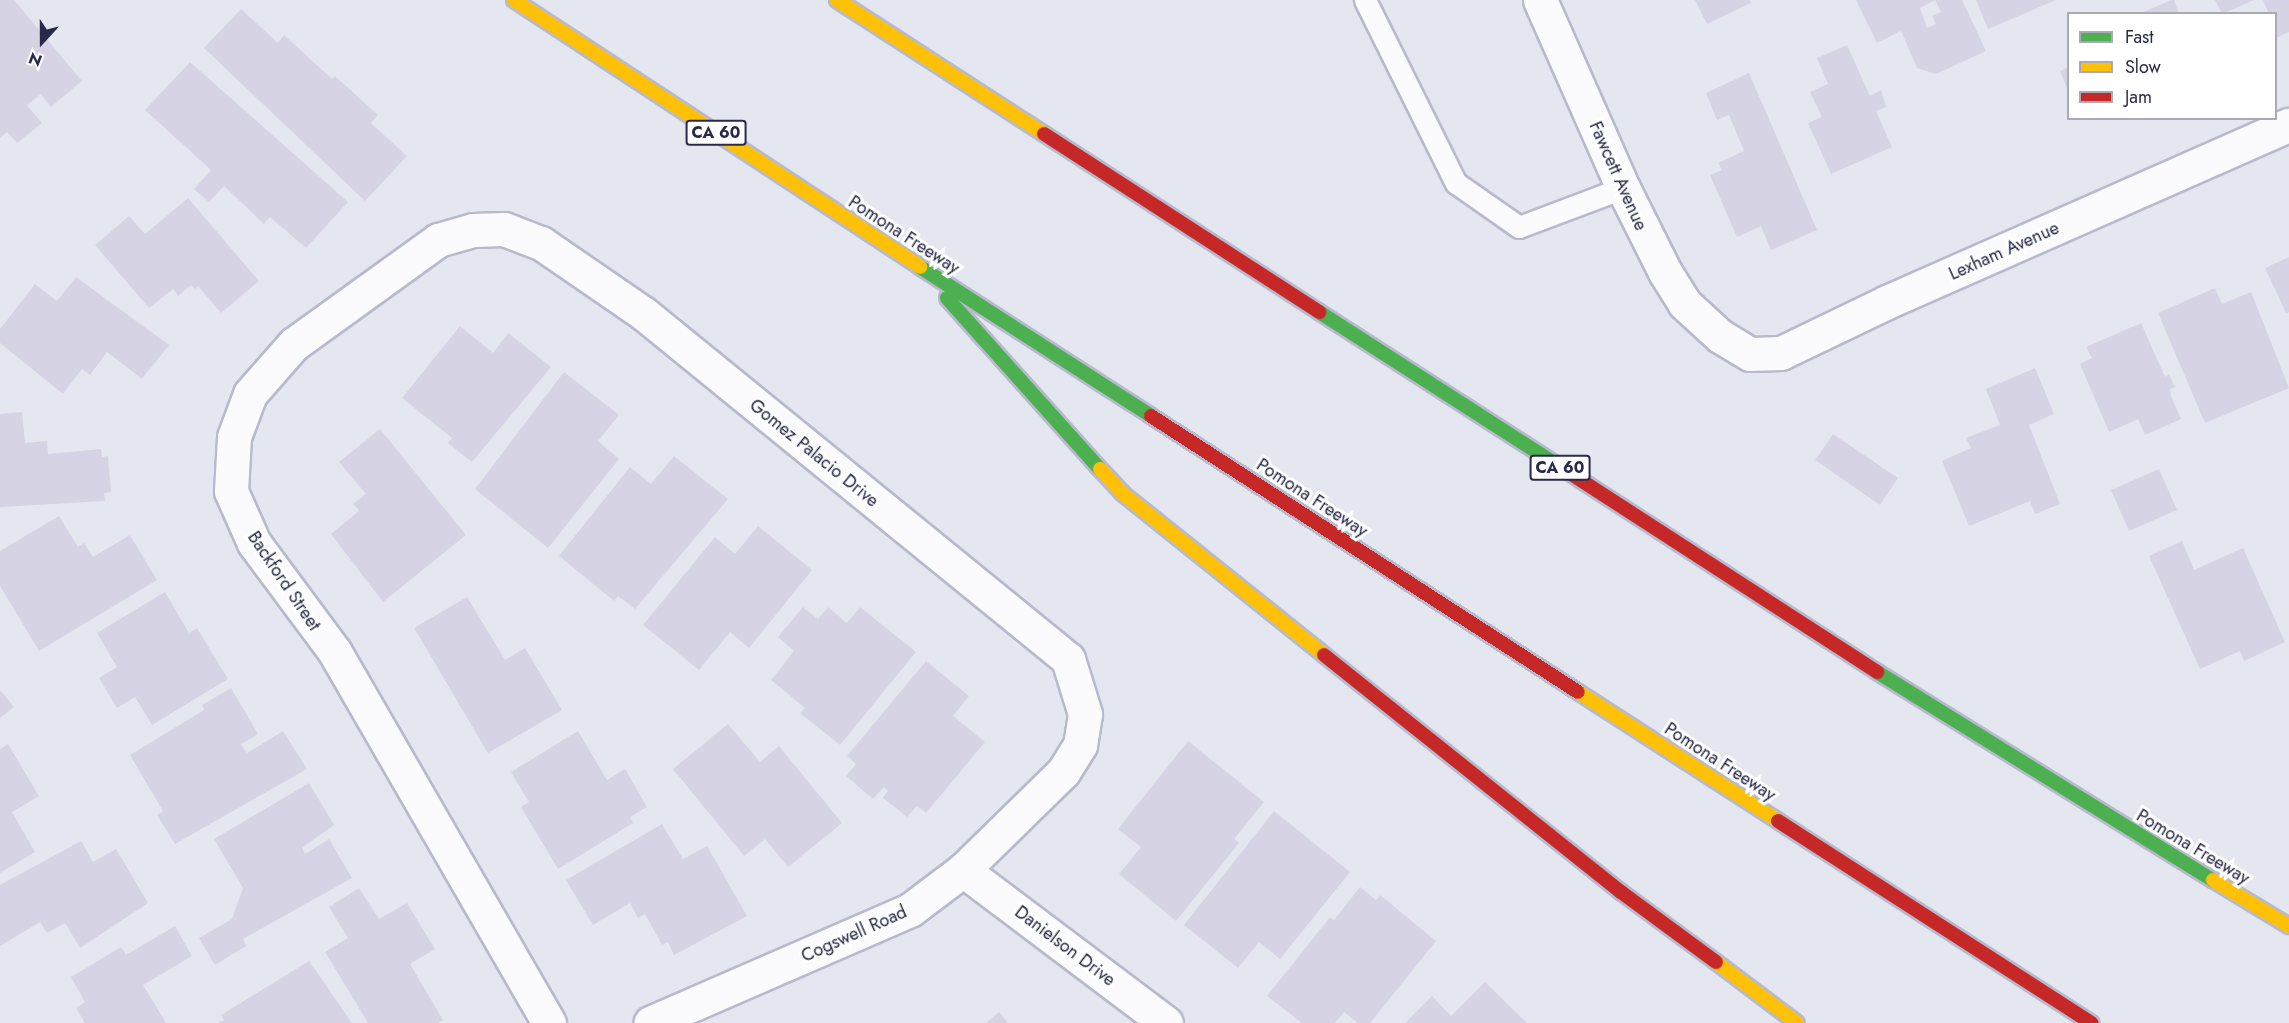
<!DOCTYPE html>
<style>
body{margin:0}
#map{position:relative;width:2289px;height:1023px;overflow:hidden;background:#e5e7f0;font-family:Jost,sans-serif}
div>[style]{position:absolute}
.building>*{inset:0;background:#d6d3e5}
.roads{filter:drop-shadow(2px 0 #b7bacc) drop-shadow(-2px 0 #b7bacc) drop-shadow(0 2px #b7bacc) drop-shadow(0 -2px #b7bacc)}
.lane>*{height:21px;margin:-10.5px;padding:0 10.5px;transform-origin:10.5px;border-radius:10.5px;background:#fbfbfd}
.street>*{height:33px;margin:-16.5px;padding:0 16.5px;transform-origin:16.5px;border-radius:16.5px;background:#fbfbfd}
.fast>*{height:14px;margin:-7px;padding:0 7px;transform-origin:7px;border-radius:7px;background:#4caf50}
.slow>*{height:14px;margin:-7px;padding:0 7px;transform-origin:7px;border-radius:7px;background:#ffc107}
.jam>*{height:14px;margin:-7px;padding:0 7px;transform-origin:7px;border-radius:7px;background:#c62828}
span{translate:-50% -50%;white-space:nowrap;text-align:center;line-height:1.15;-webkit-text-stroke:6px #fff;paint-order:stroke}
.shield-label span{padding:2px 4px;background:#fff;border:2px solid;border-radius:4px;-webkit-text-stroke-width:0}
.shield-label{font-size:16px;color:#272a48;font-weight:700}
.street-label{font-size:18px;color:#272a48}
.legend{position:absolute;left:2067px;top:12px;width:210px;height:108px;box-sizing:border-box;background:#fff;border:2px solid #a9aab6;margin:0;padding:8px 10px;list-style:none;font-size:18px;color:#272a48}
.legend li{display:flex;align-items:center;gap:12px;height:30px}
.legend b{width:30px;border:2px solid #a9aab6}
.north{position:absolute;left:12px;top:12px;width:60px;height:60px;-webkit-text-stroke:4px #fff;paint-order:stroke;rotate:201deg;font-size:16px;font-weight:700;line-height:24px;text-align:center;color:#272a48}
.north::after{content:'';display:block;margin:auto;width:21px;height:27px;background:#272a48;clip-path:polygon(50% 0,100% 100%,50% 72%,0 100%)}
</style>
<div id="map">
<div class="building">
<div style="clip-path:polygon(0 0,14px 0,82px 81px,51px 107px,41px 94px,27px 105px,42px 123px,17px 143px,7px 132px,0 138px)"></div>
<div style="clip-path:polygon(1695px 0,1750px 0,1751px 3px,1707px 24px)"></div>
<div style="clip-path:polygon(evenodd,1856px 0,1962px 0,1986px 51px,1936px 74px,1917px 68px,1901px 31px,1877px 43px,1856px 0,1935px 0,1941px 12px,1932px 16px,1936px 24px,1927px 28px,1920px 8px,1935px 0)"></div>
<div style="clip-path:polygon(1976px 0,2056px 0,1988px 29px)"></div>
<div style="clip-path:polygon(2174px 0,2179px 14px,2139px 14px,2171px 0)"></div>
<div style="clip-path:polygon(2215px 0,2254px 0,2222px 14px)"></div>
<div style="clip-path:polygon(2263px 0,2289px 0,2289px 32px,2276px 38px,2276px 14px,2269px 14px)"></div>
<div style="clip-path:polygon(241px 9px,278px 43px,284px 35px,332px 79px,335px 76px,378px 115px,371px 123px,407px 156px,365px 201px,204px 48px)"></div>
<div style="clip-path:polygon(1847px 45px,1870px 96px,1881px 90px,1886px 107px,1876px 111px,1892px 147px,1831px 174px,1808px 123px,1822px 117px,1810px 92px,1828px 84px,1817px 58px)"></div>
<div style="clip-path:polygon(190px 62px,348px 202px,306px 248px,270px 217px,264px 224px,224px 186px,209px 202px,194px 189px,211px 170px,145px 110px)"></div>
<div style="clip-path:polygon(2068px 67px,2068px 91px,2060px 71px)"></div>
<div style="clip-path:polygon(1749px 73px,1817px 230px,1771px 250px,1761px 226px,1737px 237px,1710px 175px,1722px 170px,1718px 163px,1744px 151px,1729px 115px,1717px 120px,1706px 93px)"></div>
<div style="clip-path:polygon(188px 198px,259px 281px,221px 313px,198px 286px,195px 289px,191px 285px,178px 296px,173px 289px,149px 308px,95px 245px,129px 216px,145px 234px)"></div>
<div style="clip-path:polygon(2289px 257px,2289px 312px,2286px 313px,2265px 268px)"></div>
<div style="clip-path:polygon(76px 277px,169px 345px,142px 379px,107px 352px,90px 375px,82px 369px,63px 394px,0 343px,0 329px,35px 284px,57px 301px)"></div>
<div style="clip-path:polygon(2215px 288px,2222px 304px,2251px 292px,2289px 388px,2205px 423px,2158px 313px)"></div>
<div style="clip-path:polygon(2141px 323px,2165px 377px,2169px 374px,2175px 387px,2170px 389px,2171px 396px,2181px 419px,2145px 435px,2138px 419px,2109px 432px,2080px 364px,2092px 358px,2086px 347px)"></div>
<div style="clip-path:polygon(460px 326px,493px 353px,508px 333px,551px 367px,472px 462px,448px 443px,452px 438px,402px 398px)"></div>
<div style="clip-path:polygon(2035px 368px,2054px 414px,2029px 425px,2060px 504px,2035px 514px,2030px 501px,1969px 526px,1942px 461px,1971px 448px,1966px 438px,2000px 425px,1986px 389px)"></div>
<div style="clip-path:polygon(564px 372px,619px 415px,598px 441px,619px 459px,548px 548px,475px 489px)"></div>
<div style="clip-path:polygon(22px 412px,25px 443px,47px 441px,48px 454px,101px 449px,102px 457px,108px 456px,111px 492px,104px 493px,105px 501px,0 507px,0 414px)"></div>
<div style="clip-path:polygon(380px 429px,466px 535px,383px 602px,331px 534px,359px 511px,353px 504px,366px 494px,339px 462px)"></div>
<div style="clip-path:polygon(1833px 434px,1898px 478px,1880px 505px,1815px 460px)"></div>
<div style="clip-path:polygon(674px 456px,728px 499px,635px 609px,618px 596px,614px 601px,559px 556px,630px 467px,651px 484px)"></div>
<div style="clip-path:polygon(2159px 469px,2177px 510px,2129px 531px,2111px 490px)"></div>
<div style="clip-path:polygon(59px 516px,78px 547px,84px 543px,93px 557px,130px 535px,157px 580px,39px 651px,0 586px,0 551px)"></div>
<div style="clip-path:polygon(758px 526px,812px 570px,749px 648px,730px 632px,699px 670px,643px 625px,715px 537px,735px 554px)"></div>
<div style="clip-path:polygon(2182px 541px,2194px 570px,2243px 548px,2285px 642px,2244px 661px,2240px 651px,2200px 669px,2149px 556px)"></div>
<div style="clip-path:polygon(165px 592px,189px 633px,197px 628px,228px 679px,152px 725px,135px 697px,117px 708px,99px 678px,117px 667px,97px 633px)"></div>
<div style="clip-path:polygon(467px 597px,505px 660px,525px 648px,562px 710px,488px 753px,414px 628px)"></div>
<div style="clip-path:polygon(803px 607px,818px 619px,828px 607px,847px 623px,860px 607px,916px 652px,840px 745px,800px 713px,805px 708px,771px 680px,794px 651px,778px 637px)"></div>
<div style="clip-path:polygon(926px 661px,969px 696px,953px 716px,985px 742px,926px 813px,917px 806px,907px 817px,883px 798px,888px 791px,884px 787px,873px 799px,846px 776px,856px 764px,847px 756px)"></div>
<div style="clip-path:polygon(231px 688px,258px 734px,241px 744px,247px 753px,283px 731px,307px 769px,175px 844px,157px 815px,163px 811px,130px 755px,204px 710px,202px 705px)"></div>
<div style="clip-path:polygon(0 690px,14px 707px,0 718px)"></div>
<div style="clip-path:polygon(728px 724px,760px 762px,779px 746px,842px 823px,788px 867px,765px 839px,744px 856px,673px 769px)"></div>
<div style="clip-path:polygon(578px 731px,607px 780px,625px 769px,647px 807px,630px 817px,633px 823px,558px 869px,521px 807px,529px 802px,511px 772px)"></div>
<div style="clip-path:polygon(1188px 741px,1264px 802px,1234px 839px,1239px 843px,1176px 921px,1119px 874px,1141px 847px,1118px 829px)"></div>
<div style="clip-path:polygon(8px 744px,39px 796px,12px 812px,35px 852px,0 873px,0 749px)"></div>
<div style="clip-path:polygon(309px 783px,334px 825px,302px 848px,305px 854px,329px 839px,352px 878px,243px 939px,246px 946px,215px 965px,199px 938px,232px 919px,243px 888px,214px 839px)"></div>
<div style="clip-path:polygon(1274px 811px,1350px 872px,1280px 959px,1259px 942px,1238px 968px,1184px 925px)"></div>
<div style="clip-path:polygon(662px 824px,683px 859px,707px 846px,747px 916px,674px 955px,668px 942px,662px 945px,645px 914px,638px 918px,630px 903px,593px 925px,566px 880px)"></div>
<div style="clip-path:polygon(81px 841px,93px 862px,116px 849px,148px 903px,80px 948px,65px 923px,47px 933px,40px 922px,0 946px,0 885px)"></div>
<div style="clip-path:polygon(1360px 887px,1376px 900px,1380px 895px,1436px 941px,1370px 1023px,1358px 1023px,1344px 1012px,1335px 1023px,1302px 1023px,1267px 996px,1330px 917px,1334px 920px)"></div>
<div style="clip-path:polygon(359px 888px,379px 919px,407px 903px,435px 949px,410px 964px,443px 1020px,438px 1023px,368px 1023px,325px 952px,348px 938px,329px 907px)"></div>
<div style="clip-path:polygon(175px 926px,192px 956px,143px 985px,166px 1023px,85px 1023px,76px 1008px,85px 1002px,71px 977px,121px 947px,126px 955px)"></div>
<div style="clip-path:polygon(309px 961px,352px 1023px,218px 1023px,224px 1020px,221px 1015px)"></div>
<div style="clip-path:polygon(1485px 982px,1527px 1023px,1405px 1023px,1432px 996px,1451px 1016px)"></div>
<div style="clip-path:polygon(999px 1012px,1008px 1023px,986px 1023px)"></div>
</div>
<div class="roads">
<div class="lane">
<div style="left:1365px;top:0;width:204px;rotate:63.6deg"></div>
<div style="left:1456px;top:183px;width:77px;rotate:34.9deg"></div>
<div style="left:1519px;top:227px;width:111px;rotate:-20.6deg"></div>
</div>
<div class="street">
<div style="left:1540px;top:0;width:206px;rotate:66.2deg"></div>
<div style="left:1623px;top:188px;width:94px;rotate:63.4deg"></div>
<div style="left:1665px;top:272px;width:36px;rotate:58deg"></div>
<div style="left:1684px;top:303px;width:49px;rotate:42.5deg"></div>
<div style="left:1720px;top:336px;width:35px;rotate:31deg"></div>
<div style="left:1750px;top:354px;width:31px;rotate:-2deg"></div>
<div style="left:1781px;top:353px;width:118px;rotate:-25.7deg"></div>
<div style="left:1887px;top:302px;width:439px;rotate:-23.8deg"></div>
<div style="left:963px;top:870px;width:254px;rotate:37deg"></div>
<div style="left:549px;top:1023px;width:428px;rotate:-120deg"></div>
<div style="left:335px;top:652px;width:136px;rotate:-126.6deg"></div>
<div style="left:254px;top:543px;width:57px;rotate:-113.9deg"></div>
<div style="left:231px;top:491px;width:54px;rotate:-86.8deg"></div>
<div style="left:234px;top:437px;width:46px;rotate:-69.6deg"></div>
<div style="left:250px;top:394px;width:67px;rotate:-48.7deg"></div>
<div style="left:294px;top:344px;width:178px;rotate:-35.8deg"></div>
<div style="left:438px;top:240px;width:36px;rotate:-16deg"></div>
<div style="left:473px;top:230px;width:31px;rotate:-2deg"></div>
<div style="left:504px;top:229px;width:40px;rotate:21deg"></div>
<div style="left:541px;top:243px;width:124px;rotate:34.5deg"></div>
<div style="left:643px;top:313px;width:548px;rotate:39.15deg"></div>
<div style="left:1068px;top:659px;width:58px;rotate:72.8deg"></div>
<div style="left:1085px;top:714px;width:31px;rotate:99deg"></div>
<div style="left:1080px;top:745px;width:32px;rotate:122deg"></div>
<div style="left:1063px;top:772px;width:140px;rotate:135.6deg"></div>
<div style="left:963px;top:870px;width:66px;rotate:143deg"></div>
<div style="left:910px;top:910px;width:283px;rotate:156.5deg"></div>
</div>
<div class="fast">
<div style="left:920px;top:267px;width:275px;rotate:32.8deg"></div>
<div style="left:947px;top:298px;width:229px;rotate:48.2deg"></div>
<div style="left:1319px;top:312px;width:292px;rotate:32.7deg"></div>
<div style="left:1877px;top:672px;width:395px;rotate:31.8deg"></div>
</div>
<div class="slow">
<div style="left:514px;top:0;width:486px;rotate:33.3deg"></div>
<div style="left:837px;top:0;width:247px;rotate:32.9deg"></div>
<div style="left:1100px;top:469px;width:33px;rotate:47deg"></div>
<div style="left:1122px;top:493px;width:259px;rotate:38.7deg"></div>
<div style="left:1578px;top:692px;width:238px;rotate:32.8deg"></div>
<div style="left:2213px;top:880px;width:89px;rotate:31.2deg"></div>
<div style="left:1716px;top:962px;width:101px;rotate:37deg"></div>
</div>
<div class="jam">
<div style="left:1044px;top:134px;width:328px;rotate:32.9deg"></div>
<div style="left:1151px;top:416px;width:508px;rotate:32.88deg"></div>
<div style="left:1565px;top:470px;width:372px;rotate:32.9deg"></div>
<div style="left:1324px;top:655px;width:380px;rotate:38.6deg"></div>
<div style="left:1621px;top:892px;width:118px;rotate:36.4deg"></div>
<div style="left:1778px;top:821px;width:373px;rotate:32.8deg"></div>
</div>
</div>
<div class="shield-label">
<span style="left:716px;top:133px">CA 60</span>
<span style="left:1560px;top:468px">CA 60</span>
</div>
<div class="street-label">
<span style="left:1618px;top:176px;rotate:66deg">Fawcett Avenue</span>
<span style="left:904px;top:235px;rotate:33deg">Pomona Freeway</span>
<span style="left:2004px;top:251px;rotate:-24deg">Lexham Avenue</span>
<span style="left:814px;top:453px;rotate:39deg">Gomez Palacio Drive</span>
<span style="left:1312px;top:498px;rotate:33deg">Pomona Freeway</span>
<span style="left:284px;top:581px;rotate:56deg">Backford Street</span>
<span style="left:1720px;top:762px;rotate:33deg">Pomona Freeway</span>
<span style="left:2193px;top:847px;rotate:31deg">Pomona Freeway</span>
<span style="left:854px;top:934px;rotate:-24deg">Cogswell Road</span>
<span style="left:1065px;top:946px;rotate:37deg">Danielson Drive</span>
</div>
<ul class="legend">
<li><b style="height:8px;background:#4caf50"></b>Fast</li>
<li><b style="height:8px;background:#ffc107"></b>Slow</li>
<li><b style="height:8px;background:#c62828"></b>Jam</li>
</ul>
<div class="north">N</div>
</div>
